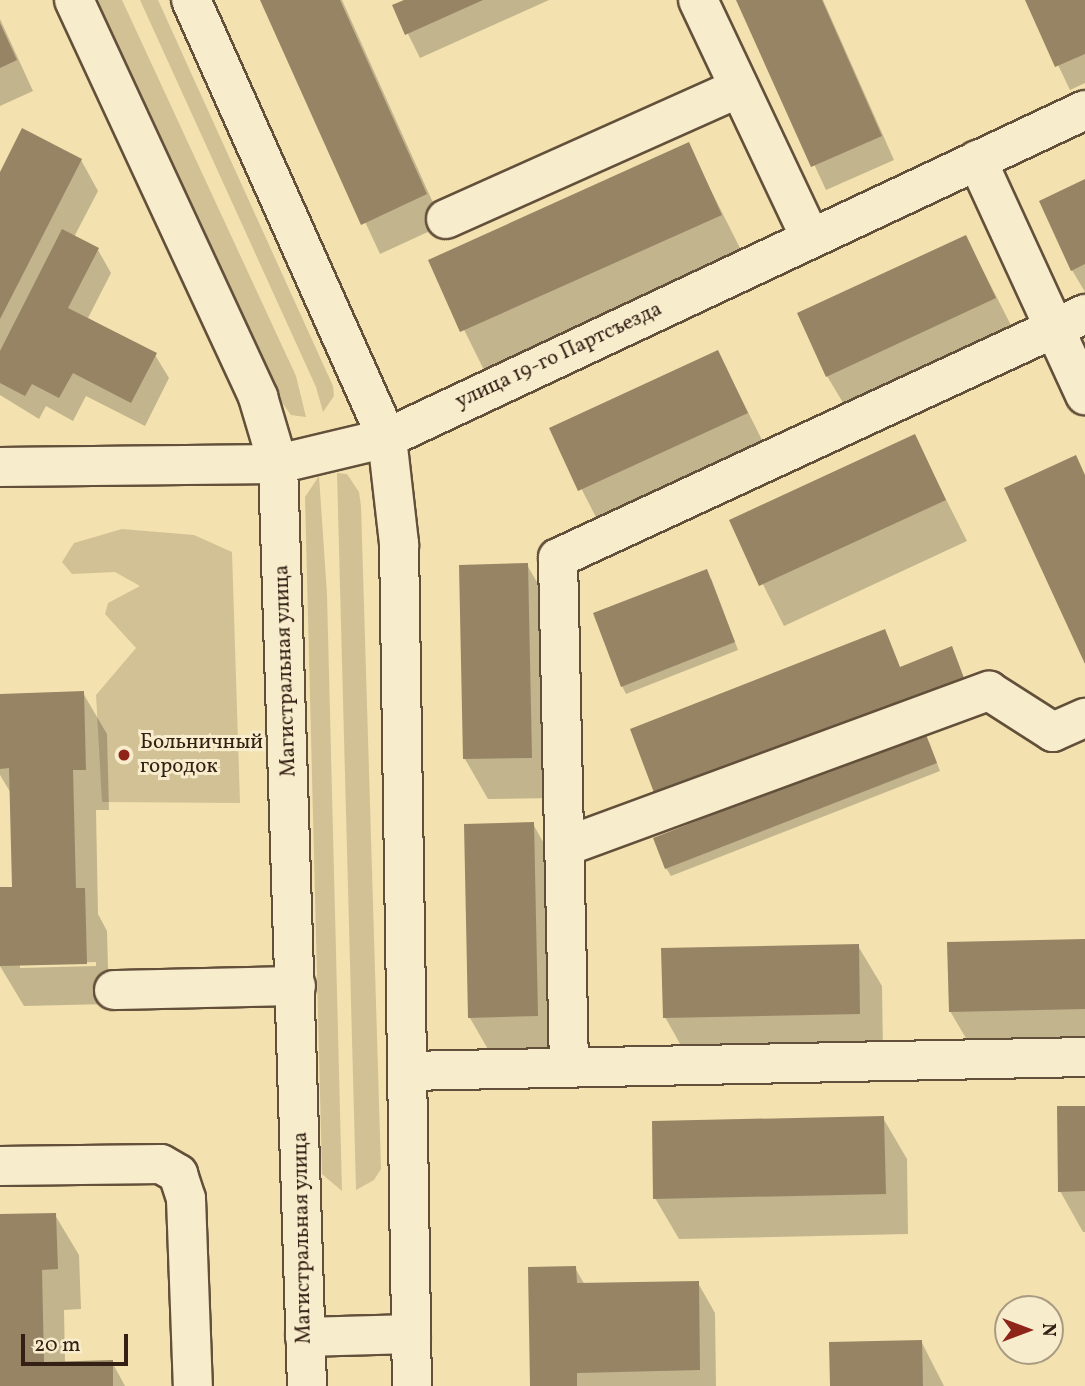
<!DOCTYPE html>
<meta charset="utf-8">
<style>
body{margin:0}
#map{position:relative;width:1085px;height:1386px;overflow:hidden;background:#f3e2af;font-family:Vollkorn,serif}
div>[style]{position:absolute}
.green>*{inset:0;background:#d2c195}
.shadow>*{inset:0;background:#0003}
.building>*{inset:0;background:#978465}
.roads{filter:drop-shadow(2px 0 #63503b) drop-shadow(-2px 0 #63503b) drop-shadow(0 2px #63503b) drop-shadow(0 -2px #63503b)}
.minor>*{height:38px;margin:-19px;padding:0 19px;transform-origin:19px;border-radius:19px;background:#f7eccb}
.dots>*{width:19px;height:19px;translate:-50% -50%;box-sizing:border-box;border:4px solid #f7eccb;border-radius:50%}
span{translate:-50% -50%;white-space:nowrap;text-align:center;line-height:1.15;-webkit-text-stroke:6px #f7eccb;paint-order:stroke}
.street-label{font-size:21px;color:#331f14}
.poi-label{font-size:21px;color:#331f14}
.left{translate:0 -50%;text-align:left}
.north{position:absolute;left:994px;top:1295px;width:70px;height:70px;box-sizing:border-box;background:#f7eccb;border:2px solid #a99a82;border-radius:50%;rotate:90deg;font-size:19px;font-weight:700;line-height:28px;text-align:center;color:#331f14}
.north::after{content:'';display:block;margin:auto;width:24px;height:32px;background:#8f2418;clip-path:polygon(50% 0,100% 100%,50% 72%,0 100%)}
.scale{position:absolute;left:21px;top:1334px;width:107px;height:32px;box-sizing:border-box;border:4px solid #331f14;border-top:0;padding-left:9px;font-size:21px;line-height:24px;white-space:nowrap;color:#331f14;-webkit-text-stroke:5px #f7eccb;paint-order:stroke}
</style>
<div id="map">
<div class="green">
<div style="clip-path:polygon(96px 0,122px 0,296px 376px,306px 417px,291px 415px,275px 393px)"></div>
<div style="clip-path:polygon(140px 0,158px 0,333px 386px,334px 396px,323px 412px,316px 387px)"></div>
<div style="clip-path:polygon(337px 473px,347px 474px,359px 492px,361px 506px,381px 1169px,374px 1180px,356px 1190px)"></div>
<div style="clip-path:polygon(319px 476px,327px 594px,342px 1191px,322px 1174px,305px 497px)"></div>
<div style="clip-path:polygon(122px 529px,194px 535px,232px 552px,240px 803px,102px 802px,96px 695px,136px 648px,105px 614px,108px 603px,140px 586px,115px 572px,72px 574px,62px 562px,74px 543px)"></div>
</div>
<div class="shadow">
<div style="clip-path:polygon(262px 0,342px 0,443px 225px,380px 254px)"></div>
<div style="clip-path:polygon(408px 0,549px 0,420px 58px,394px 6px)"></div>
<div style="clip-path:polygon(738px 0,823px 0,894px 160px,826px 190px)"></div>
<div style="clip-path:polygon(1027px 0,1085px 0,1085px 83px,1070px 90px)"></div>
<div style="clip-path:polygon(0 19px,33px 91px,0 106px)"></div>
<div style="clip-path:polygon(688px 145px,744px 256px,485px 372px,430px 261px)"></div>
<div style="clip-path:polygon(81px 160px,98px 191px,74px 237px,98px 250px,111px 273px,88px 318px,155px 355px,169px 378px,145px 426px,86px 396px,73px 421px,46px 406px,39px 419px,0 395px,0 176px)"></div>
<div style="clip-path:polygon(1085px 181px,1085px 292px,1072px 270px)"></div>
<div style="clip-path:polygon(966px 237px,1018px 339px,851px 416px,827px 376px)"></div>
<div style="clip-path:polygon(718px 352px,769px 454px,603px 531px,551px 429px)"></div>
<div style="clip-path:polygon(914px 436px,967px 541px,784px 626px,731px 521px)"></div>
<div style="clip-path:polygon(527px 565px,551px 606px,555px 798px,488px 799px,465px 759px)"></div>
<div style="clip-path:polygon(711px 578px,738px 650px,626px 694px,622px 686px)"></div>
<div style="clip-path:polygon(951px 648px,967px 686px,662px 805px,900px 668px)"></div>
<div style="clip-path:polygon(evenodd,83px 693px,107px 734px,109px 810px,96px 810px,98px 914px,107px 931px,109px 1004px,24px 1006px,0 966px,0 889px,14px 889px,12px 795px,0 775px,0 695px,83px 693px,96px 962px,96px 966px,20px 968px,20px 964px,96px 962px)"></div>
<div style="clip-path:polygon(929px 742px,940px 771px,671px 876px,666px 868px)"></div>
<div style="clip-path:polygon(533px 824px,556px 865px,560px 1057px,493px 1058px,470px 1018px)"></div>
<div style="clip-path:polygon(1085px 941px,1085px 1050px,974px 1052px,950px 1011px)"></div>
<div style="clip-path:polygon(858px 946px,882px 986px,883px 1054px,688px 1058px,665px 1017px)"></div>
<div style="clip-path:polygon(1085px 1108px,1085px 1232px,1083px 1232px,1060px 1191px)"></div>
<div style="clip-path:polygon(883px 1118px,907px 1159px,908px 1234px,679px 1239px,655px 1198px)"></div>
<div style="clip-path:polygon(55px 1215px,79px 1255px,81px 1309px,64px 1310px,65px 1363px,112px 1362px,125px 1386px,0 1386px,0 1216px)"></div>
<div style="clip-path:polygon(575px 1268px,585px 1285px,698px 1283px,715px 1313px,716px 1386px,532px 1386px)"></div>
<div style="clip-path:polygon(921px 1341px,944px 1386px,831px 1386px)"></div>
</div>
<div class="building">
<div style="clip-path:polygon(260px 0,340px 0,427px 194px,361px 225px)"></div>
<div style="clip-path:polygon(404px 0,483px 0,405px 35px,392px 5px)"></div>
<div style="clip-path:polygon(736px 0,822px 0,882px 136px,811px 167px)"></div>
<div style="clip-path:polygon(1025px 0,1085px 0,1085px 54px,1055px 67px)"></div>
<div style="clip-path:polygon(0 23px,17px 60px,0 68px)"></div>
<div style="clip-path:polygon(22px 128px,82px 159px,0 319px,0 172px)"></div>
<div style="clip-path:polygon(689px 142px,722px 215px,460px 332px,428px 260px)"></div>
<div style="clip-path:polygon(1085px 179px,1085px 264px,1071px 271px,1039px 201px)"></div>
<div style="clip-path:polygon(62px 229px,99px 248px,68px 308px,157px 353px,131px 403px,73px 373px,59px 398px,32px 384px,25px 396px,0 383px,0 351px)"></div>
<div style="clip-path:polygon(966px 235px,996px 298px,826px 377px,797px 313px)"></div>
<div style="clip-path:polygon(718px 350px,748px 413px,578px 491px,549px 428px)"></div>
<div style="clip-path:polygon(915px 434px,946px 500px,759px 586px,729px 520px)"></div>
<div style="clip-path:polygon(1076px 455px,1085px 475px,1085px 664px,1004px 488px)"></div>
<div style="clip-path:polygon(528px 563px,532px 758px,463px 759px,459px 565px)"></div>
<div style="clip-path:polygon(707px 569px,735px 642px,621px 687px,593px 613px)"></div>
<div style="clip-path:polygon(885px 629px,900px 667px,952px 646px,964px 678px,656px 798px,630px 729px)"></div>
<div style="clip-path:polygon(84px 691px,86px 770px,73px 770px,76px 888px,85px 888px,87px 964px,0 966px,0 887px,12px 887px,9px 768px,0 769px,0 694px)"></div>
<div style="clip-path:polygon(925px 732px,937px 763px,665px 869px,653px 838px)"></div>
<div style="clip-path:polygon(534px 822px,538px 1016px,468px 1018px,464px 824px)"></div>
<div style="clip-path:polygon(1085px 939px,1085px 1009px,949px 1012px,947px 942px)"></div>
<div style="clip-path:polygon(859px 944px,860px 1014px,663px 1018px,661px 948px)"></div>
<div style="clip-path:polygon(1057px 1106px,1085px 1106px,1085px 1191px,1058px 1192px)"></div>
<div style="clip-path:polygon(884px 1116px,886px 1194px,653px 1199px,652px 1121px)"></div>
<div style="clip-path:polygon(56px 1213px,58px 1269px,42px 1270px,44px 1362px,113px 1360px,113px 1386px,0 1386px,0 1214px)"></div>
<div style="clip-path:polygon(576px 1266px,577px 1283px,699px 1281px,700px 1370px,577px 1373px,577px 1386px,530px 1386px,528px 1267px)"></div>
<div style="clip-path:polygon(922px 1340px,923px 1386px,830px 1386px,829px 1342px)"></div>
</div>
<div class="roads">
<div class="minor">
<div style="left:74px;top:0;width:438px;rotate:65.1deg"></div>
<div style="left:258px;top:397px;width:70px;rotate:73.4deg"></div>
<div style="left:278px;top:464px;width:922px;rotate:88.2deg"></div>
<div style="left:191px;top:0;width:480px;rotate:65.9deg"></div>
<div style="left:387px;top:438px;width:107px;rotate:83.5deg"></div>
<div style="left:399px;top:544px;width:842px;rotate:89.12deg"></div>
<div style="left:698px;top:0;width:262px;rotate:64.7deg"></div>
<div style="left:977px;top:160px;width:259px;rotate:65.3deg"></div>
<div style="left:446px;top:219px;width:321px;rotate:-24.1deg"></div>
<div style="left:0;top:467px;width:278px;rotate:-0.6deg"></div>
<div style="left:278px;top:464px;width:112px;rotate:-13.4deg"></div>
<div style="left:387px;top:438px;width:771px;rotate:-25.17deg"></div>
<div style="left:564px;top:847px;width:453px;rotate:-20.2deg"></div>
<div style="left:989px;top:691px;width:76px;rotate:32.6deg"></div>
<div style="left:1053px;top:732px;width:35px;rotate:-24deg"></div>
<div style="left:114px;top:990px;width:182px;rotate:-1.3deg"></div>
<div style="left:569px;top:1067px;width:509px;rotate:-91.24deg"></div>
<div style="left:558px;top:558px;width:581px;rotate:-24.84deg"></div>
<div style="left:407px;top:1071px;width:678px;rotate:-1.18deg"></div>
<div style="left:0;top:1166px;width:161px;rotate:-0.7deg"></div>
<div style="left:161px;top:1164px;width:20px;rotate:30deg"></div>
<div style="left:178px;top:1174px;width:26px;rotate:72deg"></div>
<div style="left:186px;top:1199px;width:187px;rotate:87.9deg"></div>
<div style="left:305px;top:1337px;width:106px;rotate:-1.6deg"></div>
</div>
</div>
<div class="dots">
<div style="left:124px;top:755px;background:#8f2418"></div>
</div>
<div class="street-label">
<span style="left:559px;top:356px;rotate:-25deg">улица 19-го Партсъезда</span>
<span style="left:286px;top:671px;rotate:-92deg">Магистральная улица</span>
<span style="left:303px;top:1238px;rotate:-91deg">Магистральная улица</span>
</div>
<div class="poi-label">
<span class="left" style="left:140px;top:755px">Больничный<br>городок</span>
</div>
<div class="north">N</div>
<div class="scale">20 m</div>
</div>
